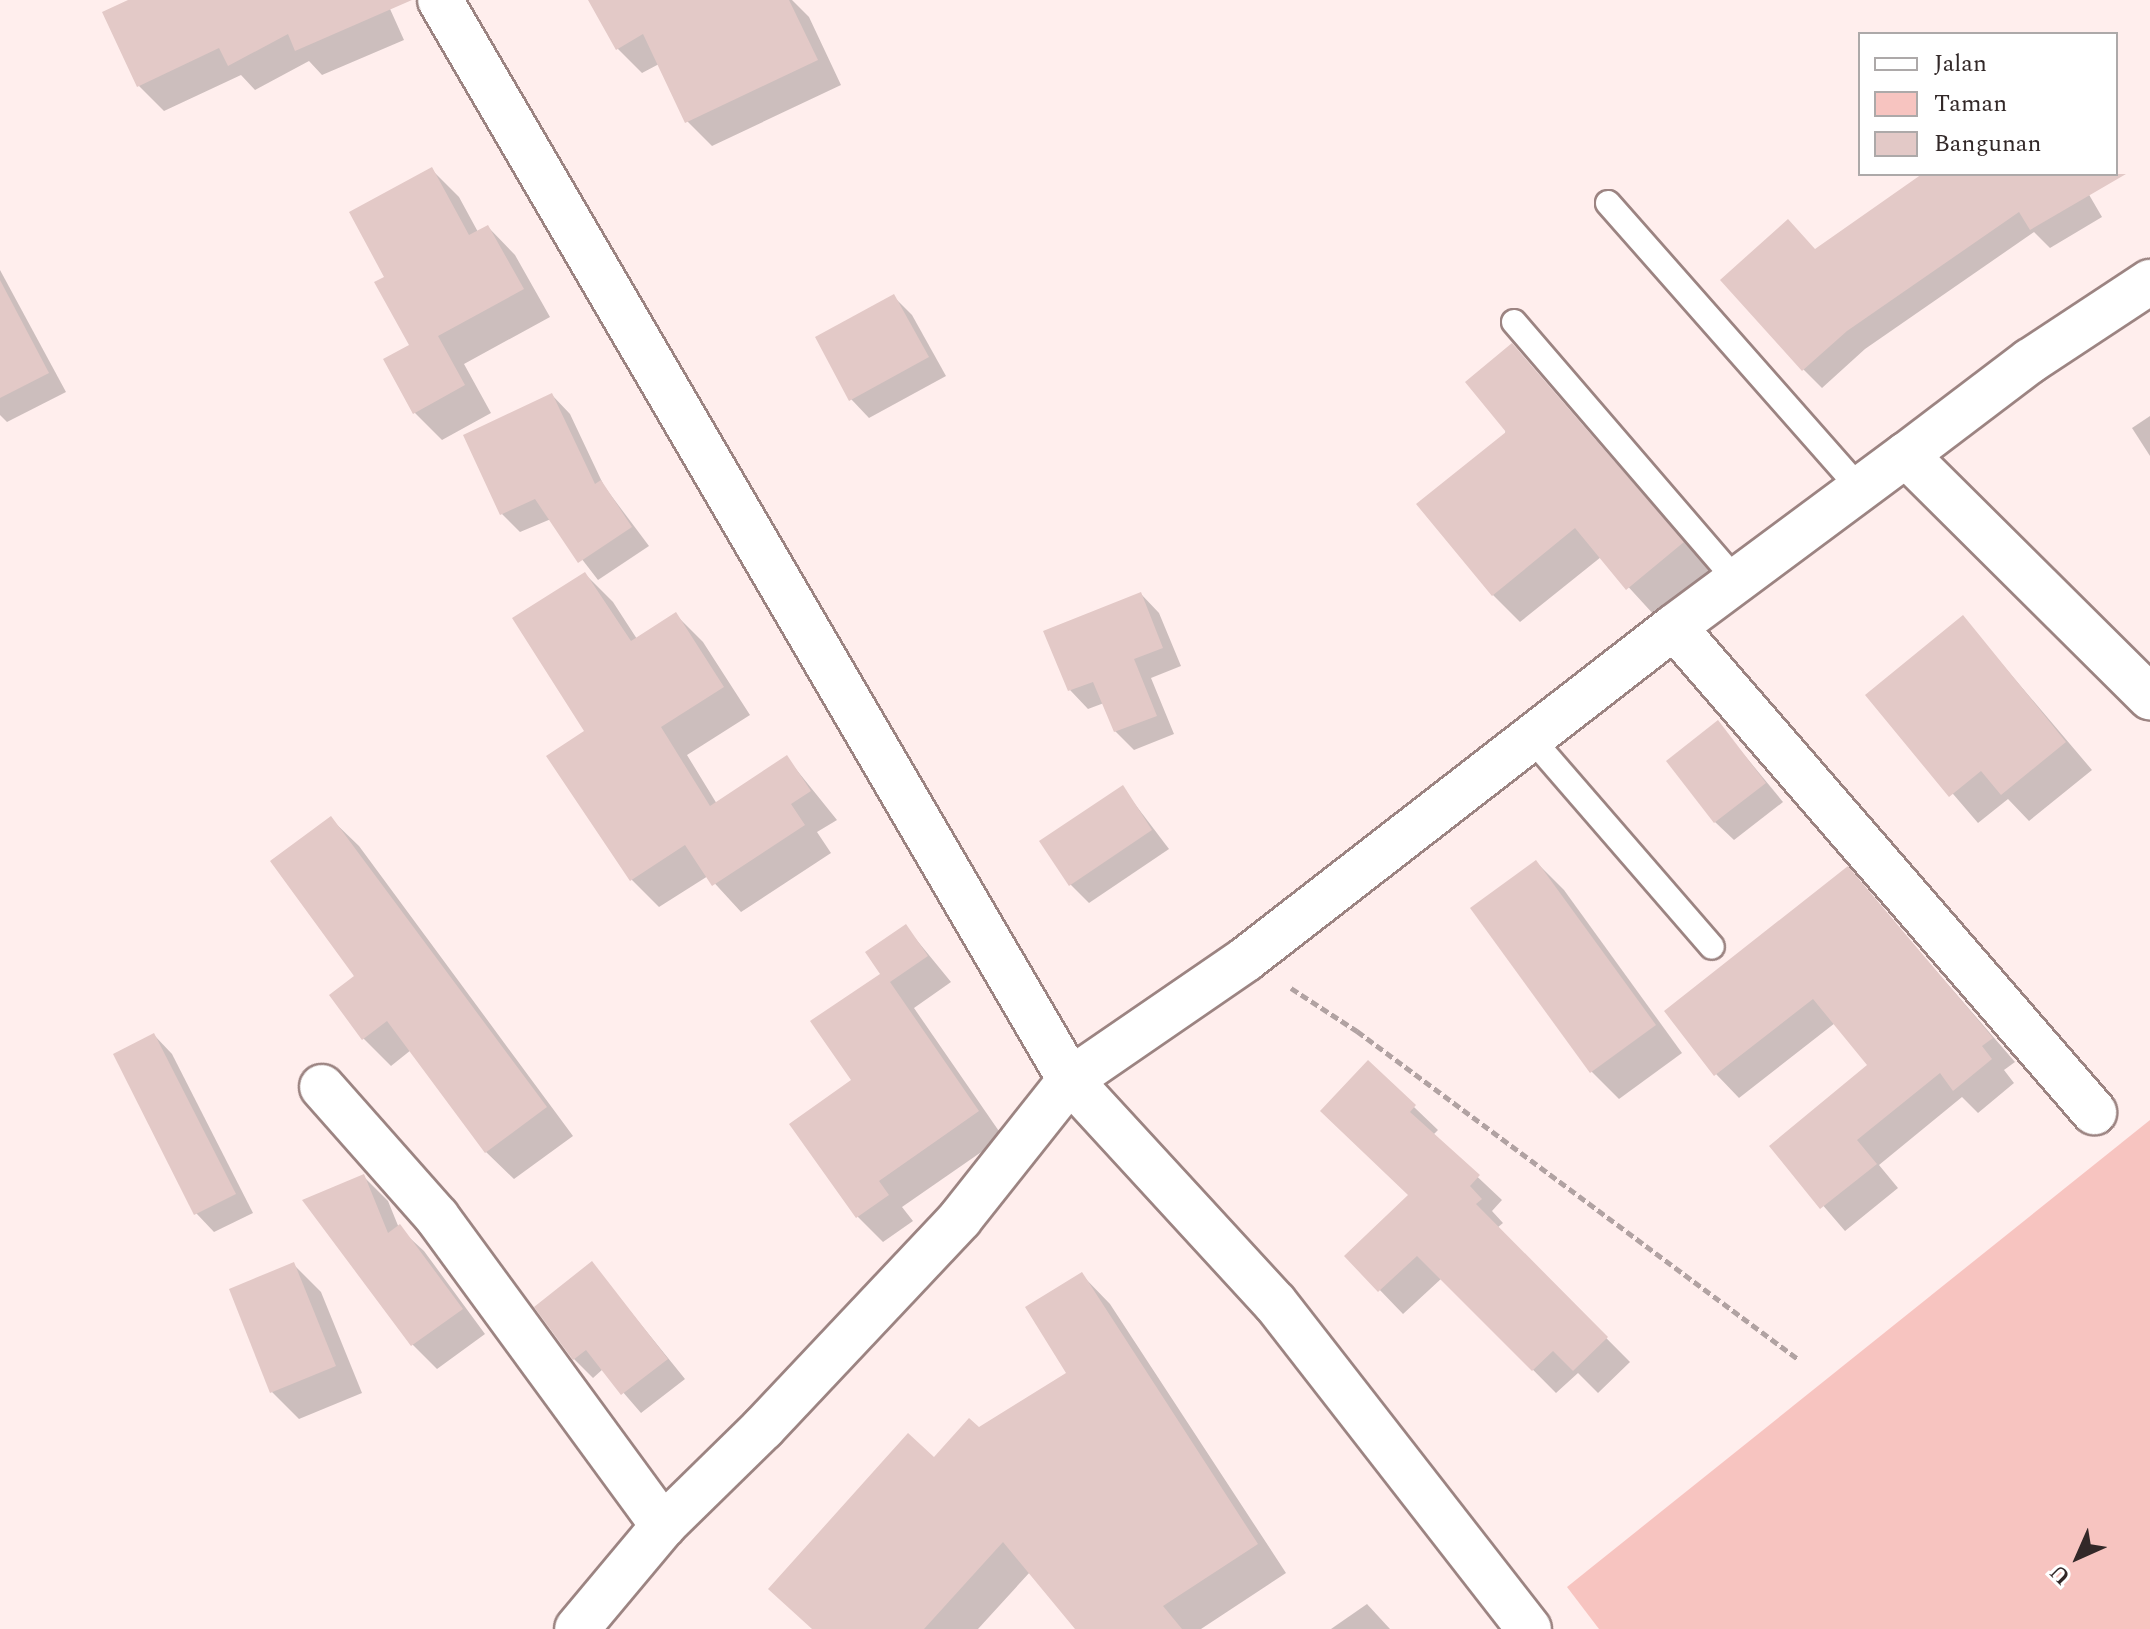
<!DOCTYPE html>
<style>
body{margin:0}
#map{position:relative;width:2150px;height:1629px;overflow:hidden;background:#ffeeed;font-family:Spectral,serif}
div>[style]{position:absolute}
.green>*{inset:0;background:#f7c4c0}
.shadow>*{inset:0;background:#0003}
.building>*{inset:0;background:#e3c9c7}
.path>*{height:5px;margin-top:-2.5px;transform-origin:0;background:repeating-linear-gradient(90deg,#b1a2a2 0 8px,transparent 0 12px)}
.roads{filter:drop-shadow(2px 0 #9c8482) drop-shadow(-2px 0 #9c8482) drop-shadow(0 2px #9c8482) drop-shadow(0 -2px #9c8482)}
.lane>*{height:24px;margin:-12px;padding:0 12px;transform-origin:12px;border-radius:12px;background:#fff}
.street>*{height:44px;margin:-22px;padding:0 22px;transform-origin:22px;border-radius:22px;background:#fff}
.secondary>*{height:44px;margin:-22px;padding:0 22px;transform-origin:22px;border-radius:22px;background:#fff}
span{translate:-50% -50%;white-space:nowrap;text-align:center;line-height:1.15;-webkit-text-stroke:6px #fff;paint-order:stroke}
.legend{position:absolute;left:1858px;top:32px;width:260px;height:144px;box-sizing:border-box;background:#fff;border:2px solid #ada9a9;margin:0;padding:10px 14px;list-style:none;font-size:24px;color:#322828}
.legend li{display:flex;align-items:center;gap:16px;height:40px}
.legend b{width:40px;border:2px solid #ada9a9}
.north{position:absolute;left:2038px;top:1517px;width:80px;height:80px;-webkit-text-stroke:6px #fff;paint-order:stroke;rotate:225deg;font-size:22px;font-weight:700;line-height:32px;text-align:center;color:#322828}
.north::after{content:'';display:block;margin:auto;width:28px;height:36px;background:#322828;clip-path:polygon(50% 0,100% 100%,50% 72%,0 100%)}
</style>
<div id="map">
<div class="green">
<div style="clip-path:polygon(2150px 1120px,2150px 1629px,1599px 1629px,1567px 1587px)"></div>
</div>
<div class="shadow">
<div style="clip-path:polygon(133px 0,386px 0,404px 40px,322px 75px,309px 61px,255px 90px,241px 75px,164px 111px,139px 86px)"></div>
<div style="clip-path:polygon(590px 0,792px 0,809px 17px,841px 85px,712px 146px,687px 121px,659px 64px,642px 73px,618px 49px)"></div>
<div style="clip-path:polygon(431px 169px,459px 197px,478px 232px,488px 227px,515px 255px,550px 317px,464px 364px,491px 413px,442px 440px,415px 413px,412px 346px,387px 278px)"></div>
<div style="clip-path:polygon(1959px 174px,2077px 174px,2102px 217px,2050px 248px,2034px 232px,1865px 349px,1822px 388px,1803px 369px,1816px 251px)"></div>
<div style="clip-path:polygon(0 270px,66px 392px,7px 422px,0 415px)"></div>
<div style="clip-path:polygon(894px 297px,912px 315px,946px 376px,869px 418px,851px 399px)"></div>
<div style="clip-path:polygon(1512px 345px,1710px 571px,1655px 616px,1601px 557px,1520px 622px,1493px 595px)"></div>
<div style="clip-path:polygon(552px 395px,570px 414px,604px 486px,649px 546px,598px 580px,551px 519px,520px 532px,502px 514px)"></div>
<div style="clip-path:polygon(2150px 416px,2150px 456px,2132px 428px)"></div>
<div style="clip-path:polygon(585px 574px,613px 602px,637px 639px,676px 615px,703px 642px,750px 715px,687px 755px,717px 804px,787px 758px,837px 820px,817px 832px,831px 853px,741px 912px,708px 876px,659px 907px,632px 880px,587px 732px)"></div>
<div style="clip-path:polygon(1141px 594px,1159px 613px,1181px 666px,1151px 678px,1174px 734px,1134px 750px,1115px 731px,1104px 703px,1088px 709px,1070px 690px)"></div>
<div style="clip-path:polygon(1963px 618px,2092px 770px,2029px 821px,2008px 799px,1978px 823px,1868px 695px)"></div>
<div style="clip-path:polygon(1718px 723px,1783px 802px,1734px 840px,1715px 822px)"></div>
<div style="clip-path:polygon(1122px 787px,1169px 849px,1089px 903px,1070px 884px)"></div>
<div style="clip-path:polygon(331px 819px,359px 846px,573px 1136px,514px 1179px,486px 1152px,411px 1050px,391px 1066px,363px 1038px)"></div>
<div style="clip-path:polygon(1536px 862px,1564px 890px,1682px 1053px,1619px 1099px,1592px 1072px,1473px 908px)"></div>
<div style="clip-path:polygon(1848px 869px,2015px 1062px,2004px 1070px,2014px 1083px,1978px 1113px,1962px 1097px,1879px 1165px,1898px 1188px,1845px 1231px,1772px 1146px,1870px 1065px,1835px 1023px,1739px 1098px,1716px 1074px)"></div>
<div style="clip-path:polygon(906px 927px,951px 982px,914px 1008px,1003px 1137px,902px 1207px,913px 1221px,883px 1242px,858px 1217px,792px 1124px,854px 1081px)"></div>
<div style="clip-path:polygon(154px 1035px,172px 1054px,253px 1213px,214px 1232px,196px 1213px)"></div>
<div style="clip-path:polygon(1368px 1063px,1438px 1130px,1433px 1135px,1502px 1200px,1492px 1211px,1503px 1223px,1497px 1228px,1630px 1362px,1598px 1393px,1578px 1373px,1556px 1393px,1442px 1278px,1403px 1314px,1347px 1256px,1410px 1195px)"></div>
<div style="clip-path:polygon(364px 1177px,388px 1201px,399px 1228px,424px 1251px,485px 1334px,437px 1369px,413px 1345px,305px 1200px)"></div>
<div style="clip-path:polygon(592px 1264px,685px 1379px,641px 1413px,603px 1369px,593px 1378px,574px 1359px,537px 1307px)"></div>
<div style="clip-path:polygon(294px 1265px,321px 1292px,362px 1393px,299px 1419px,272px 1392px)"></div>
<div style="clip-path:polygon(1082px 1275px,1110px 1304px,1286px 1573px,1201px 1629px,1076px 1629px,1030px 1572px,978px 1629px,812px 1629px,934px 1459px,1069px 1373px)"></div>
<div style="clip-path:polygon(1367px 1604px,1390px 1629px,1331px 1629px)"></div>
</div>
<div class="building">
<div style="clip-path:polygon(128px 0,412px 0,295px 51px,288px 34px,228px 66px,219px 48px,137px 87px,102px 12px)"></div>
<div style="clip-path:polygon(588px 0,789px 0,818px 60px,685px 123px,643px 34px,616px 50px)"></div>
<div style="clip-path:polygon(432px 167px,469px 235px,488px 225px,524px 289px,438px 336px,465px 385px,413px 414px,383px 359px,409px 345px,374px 282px,384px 277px,349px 212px)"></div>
<div style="clip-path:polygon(1922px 174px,2126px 174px,2030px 230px,2019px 212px,1847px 331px,1802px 371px,1720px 280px,1788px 219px,1815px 249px)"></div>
<div style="clip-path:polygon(0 280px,49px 373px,0 398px)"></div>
<div style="clip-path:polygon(894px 294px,929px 357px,849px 401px,815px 337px)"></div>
<div style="clip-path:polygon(1512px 343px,1684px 542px,1626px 590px,1575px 528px,1492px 596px,1416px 504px,1506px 432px,1465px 382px)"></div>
<div style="clip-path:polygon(552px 393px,595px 484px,601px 480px,632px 527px,578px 563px,535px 499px,500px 515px,463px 435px)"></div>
<div style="clip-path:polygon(585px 572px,631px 641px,676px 612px,724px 687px,661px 727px,710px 806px,787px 755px,811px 791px,791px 804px,805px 825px,712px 886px,685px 845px,630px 881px,546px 756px,584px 731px,512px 618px)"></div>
<div style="clip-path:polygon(1141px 592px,1163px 648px,1134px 659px,1157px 716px,1114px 732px,1093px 682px,1068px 691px,1043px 631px)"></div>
<div style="clip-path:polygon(1963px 615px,2066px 742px,2001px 795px,1981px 771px,1949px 797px,1865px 695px)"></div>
<div style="clip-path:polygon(1718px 720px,1766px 783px,1714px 823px,1666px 761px)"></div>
<div style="clip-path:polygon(1123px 785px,1152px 830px,1069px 886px,1039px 841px)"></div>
<div style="clip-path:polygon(331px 816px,547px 1107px,485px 1153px,387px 1021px,362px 1040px,329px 995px,354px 976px,270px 861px)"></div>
<div style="clip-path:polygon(1536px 860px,1656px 1025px,1590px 1073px,1470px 908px)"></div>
<div style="clip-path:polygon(1848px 866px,1993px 1038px,1982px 1046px,1992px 1059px,1953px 1091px,1940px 1073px,1857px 1140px,1877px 1164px,1820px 1209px,1769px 1146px,1867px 1065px,1813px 999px,1714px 1076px,1664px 1011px)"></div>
<div style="clip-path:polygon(906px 924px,928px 956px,890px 982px,979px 1111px,879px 1181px,889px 1195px,856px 1218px,789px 1124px,851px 1080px,810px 1021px,880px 974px,865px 952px)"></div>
<div style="clip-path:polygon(154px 1033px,236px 1194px,194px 1215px,113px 1054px)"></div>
<div style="clip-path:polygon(1368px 1060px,1416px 1105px,1410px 1112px,1480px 1175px,1470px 1186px,1482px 1199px,1476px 1204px,1608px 1337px,1573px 1371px,1553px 1351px,1532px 1371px,1417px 1256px,1378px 1292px,1344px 1256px,1408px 1195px,1320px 1111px)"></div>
<div style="clip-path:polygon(364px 1174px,388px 1233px,400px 1224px,463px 1309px,411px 1346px,302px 1200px)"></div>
<div style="clip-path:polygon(592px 1261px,668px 1359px,621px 1395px,586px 1350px,573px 1360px,534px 1307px)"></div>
<div style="clip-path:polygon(294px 1262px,336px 1366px,270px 1393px,229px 1289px)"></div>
<div style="clip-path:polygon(1082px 1272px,1258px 1544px,1163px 1606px,1182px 1629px,1075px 1629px,1003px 1542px,924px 1629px,812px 1629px,768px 1589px,908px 1433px,934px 1457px,969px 1418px,979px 1427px,1066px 1373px,1025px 1307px)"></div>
</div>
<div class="path">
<div style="left:1291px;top:988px;width:79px;rotate:33.1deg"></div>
<div style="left:1357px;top:1031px;width:550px;rotate:36.64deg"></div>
</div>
<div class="roads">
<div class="lane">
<div style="left:1608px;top:203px;width:381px;rotate:48.6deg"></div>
<div style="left:1514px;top:322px;width:342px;rotate:49.3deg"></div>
<div style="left:1531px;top:738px;width:276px;rotate:49.1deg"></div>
</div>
<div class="street">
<div style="left:1906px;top:455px;width:156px;rotate:-37.2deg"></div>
<div style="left:2030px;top:361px;width:144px;rotate:-33.4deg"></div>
<div style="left:1674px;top:627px;width:642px;rotate:49.11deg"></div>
<div style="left:322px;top:1087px;width:174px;rotate:48.5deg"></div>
<div style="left:437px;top:1217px;width:383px;rotate:53.8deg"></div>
<div style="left:1529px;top:1629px;width:413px;rotate:-127.9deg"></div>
<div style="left:1275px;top:1303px;width:303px;rotate:-132.6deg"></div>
<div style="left:1070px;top:1080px;width:214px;rotate:-34.5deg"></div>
<div style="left:1246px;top:959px;width:542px;rotate:-37.8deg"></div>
<div style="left:1674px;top:627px;width:289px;rotate:-36.6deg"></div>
<div style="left:1906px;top:455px;width:344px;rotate:44.8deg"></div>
</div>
<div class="secondary">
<div style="left:440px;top:0;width:1250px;rotate:59.74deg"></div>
<div style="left:1070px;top:1080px;width:177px;rotate:128.4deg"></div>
<div style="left:960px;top:1219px;width:287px;rotate:133.3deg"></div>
<div style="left:763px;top:1428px;width:140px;rotate:135.6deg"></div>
<div style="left:663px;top:1526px;width:134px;rotate:129.9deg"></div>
</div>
</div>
<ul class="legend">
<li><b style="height:10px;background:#fff"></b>Jalan</li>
<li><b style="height:22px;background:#f7c4c0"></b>Taman</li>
<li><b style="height:22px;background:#e3c9c7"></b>Bangunan</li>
</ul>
<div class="north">U</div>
</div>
